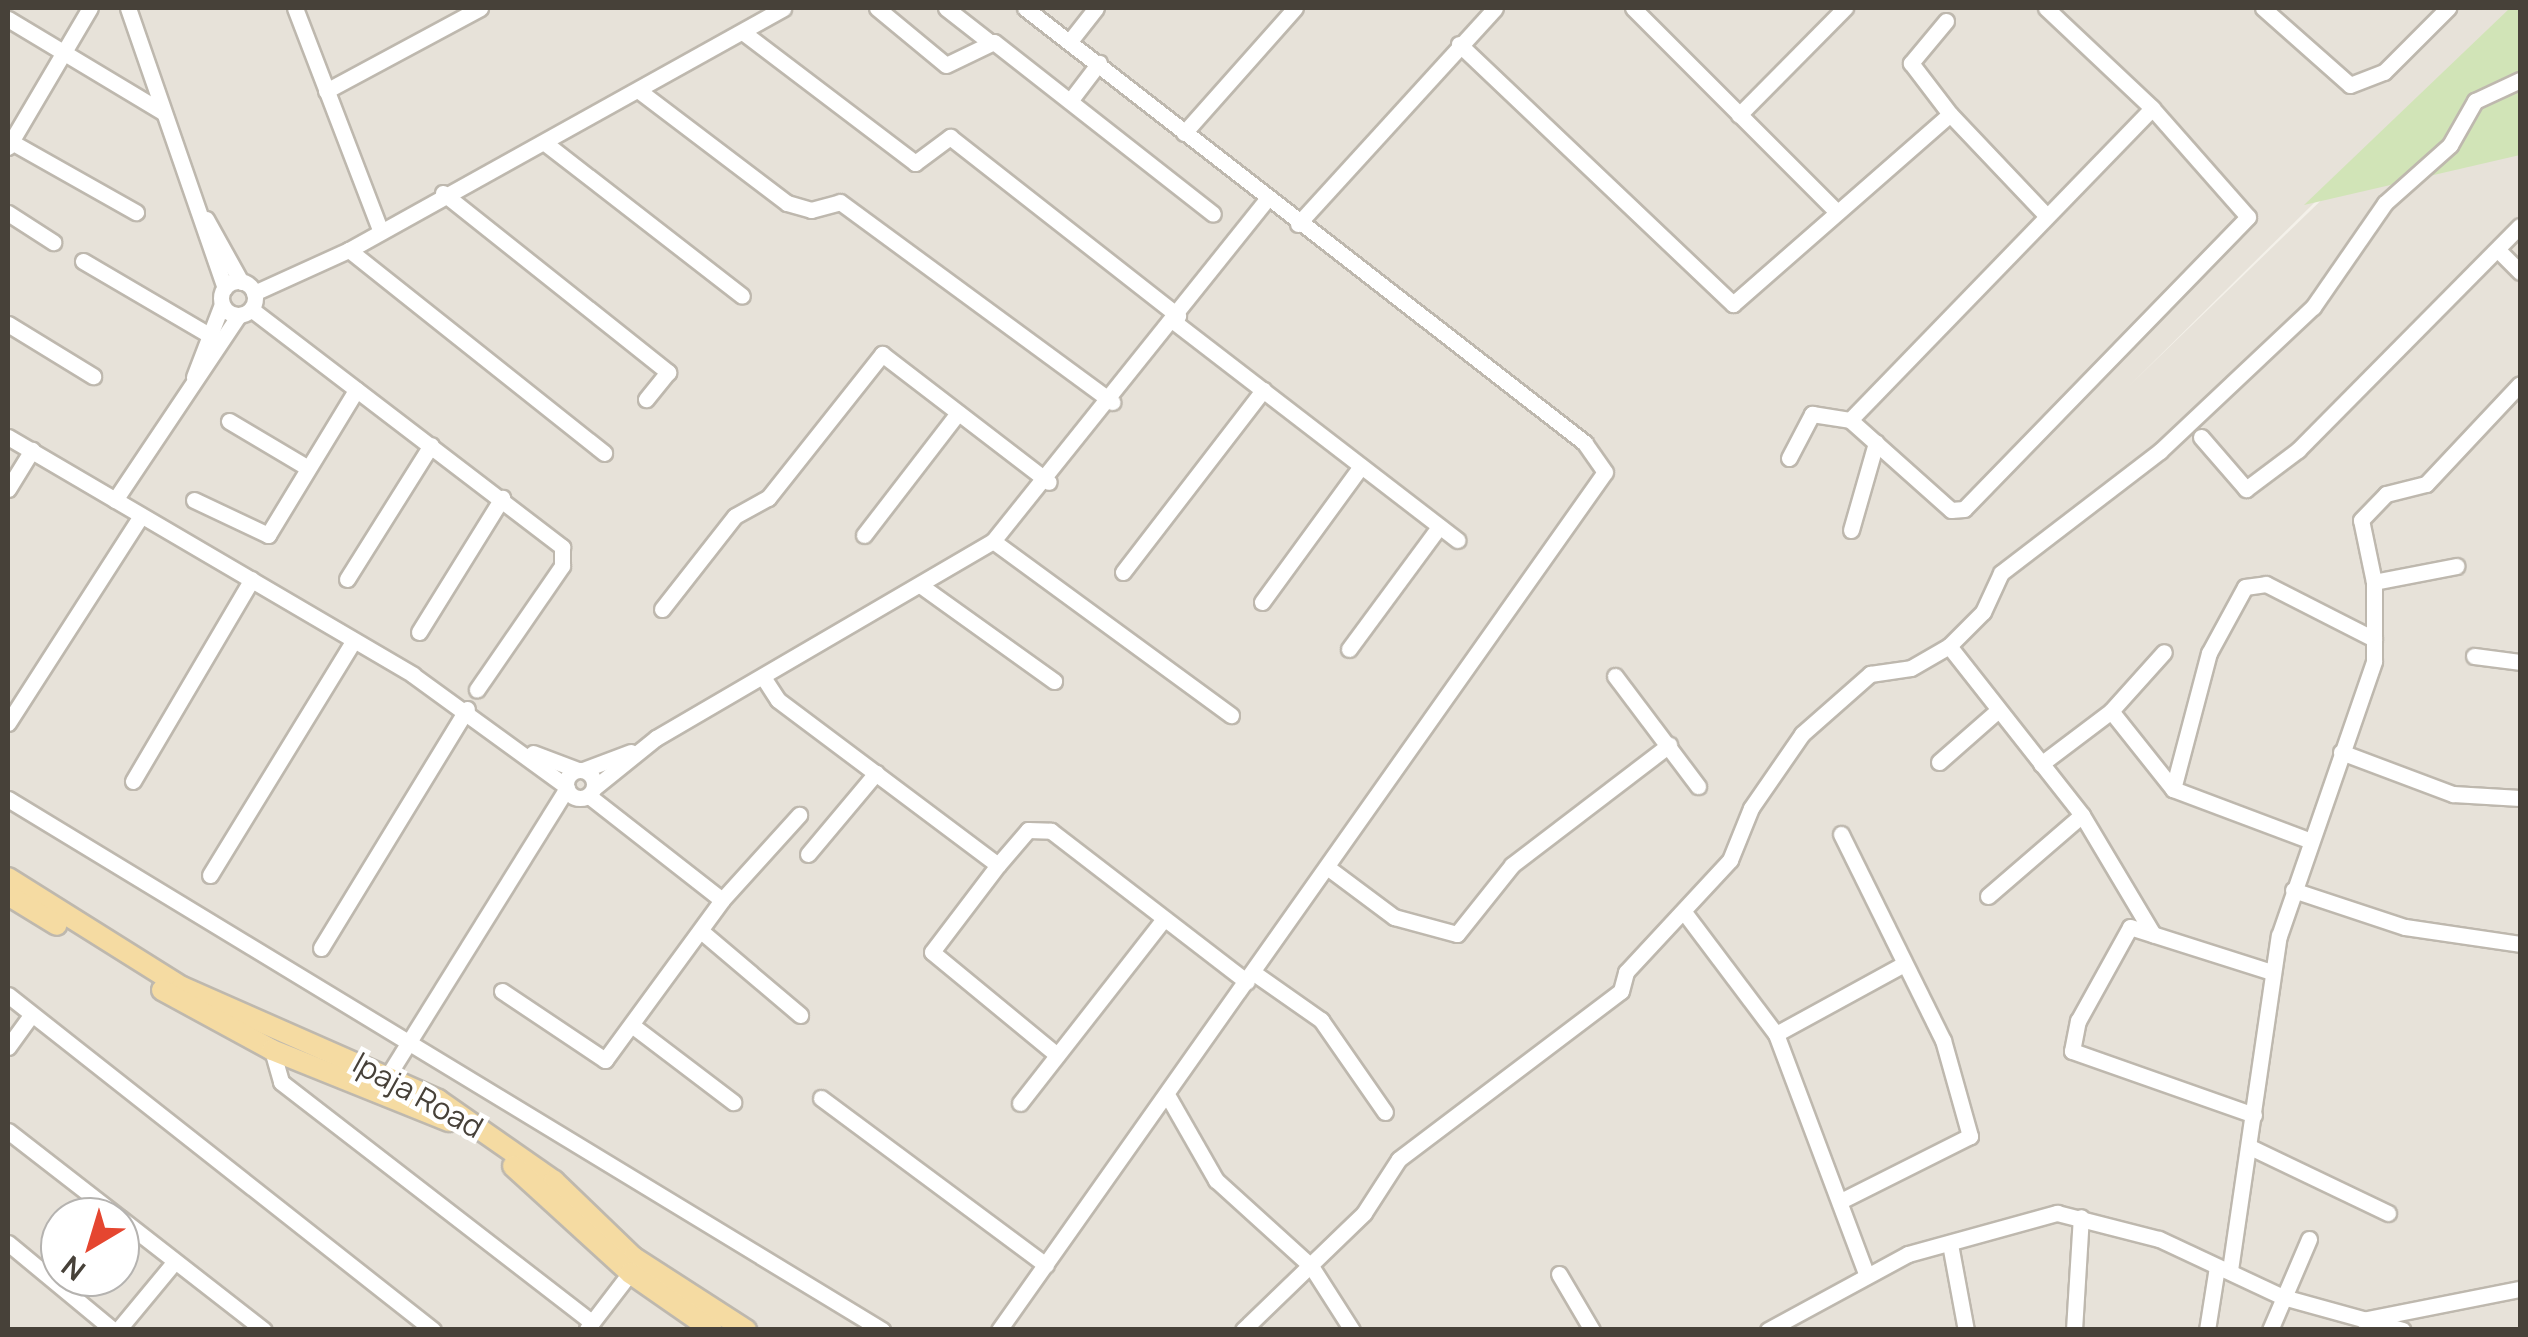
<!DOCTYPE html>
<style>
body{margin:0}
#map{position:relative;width:2528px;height:1337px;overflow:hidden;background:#f4f1ea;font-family:Manrope,sans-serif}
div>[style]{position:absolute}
.residential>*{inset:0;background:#e7e2d9}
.green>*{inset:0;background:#d1e4b7}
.roads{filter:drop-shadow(2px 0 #beb8ae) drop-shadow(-2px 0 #beb8ae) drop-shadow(0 2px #beb8ae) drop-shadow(0 -2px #beb8ae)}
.minor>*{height:15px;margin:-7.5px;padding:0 7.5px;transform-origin:7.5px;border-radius:7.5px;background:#fff}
.minor>.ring{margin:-7.5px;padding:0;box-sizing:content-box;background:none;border:15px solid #fff;border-radius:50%}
.major>*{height:20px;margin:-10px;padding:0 10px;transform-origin:10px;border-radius:10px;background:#f5dba2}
span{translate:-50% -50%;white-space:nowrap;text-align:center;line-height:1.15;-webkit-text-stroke:9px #fff;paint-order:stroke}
.street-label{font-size:30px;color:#474139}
.frame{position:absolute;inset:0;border:10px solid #474139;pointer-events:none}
.north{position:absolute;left:40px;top:1197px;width:100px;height:100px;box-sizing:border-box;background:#fff;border:2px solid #b5b3b0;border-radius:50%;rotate:218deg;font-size:28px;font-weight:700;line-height:40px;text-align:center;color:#474139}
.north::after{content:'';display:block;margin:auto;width:35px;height:45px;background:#e54630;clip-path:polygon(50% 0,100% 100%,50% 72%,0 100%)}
</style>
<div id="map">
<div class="residential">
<div style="clip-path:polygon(evenodd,8px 8px,2511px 8px,2130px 385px,2520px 8px,2520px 1329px,8px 1330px,8px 8px,60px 1217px,120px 1217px,120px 1277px,60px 1277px,60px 1217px)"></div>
</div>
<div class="green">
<div style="clip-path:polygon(2510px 8px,2520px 8px,2520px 155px,2304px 205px)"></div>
</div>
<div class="roads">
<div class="minor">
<div style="left:128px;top:8px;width:296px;rotate:70.9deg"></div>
<div style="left:295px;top:8px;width:238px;rotate:69deg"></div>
<div style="left:877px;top:8px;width:89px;rotate:39.6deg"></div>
<div style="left:946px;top:65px;width:53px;rotate:-25.6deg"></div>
<div style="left:994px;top:42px;width:278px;rotate:38.1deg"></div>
<div style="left:946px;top:8px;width:52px;rotate:38deg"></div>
<div style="left:1633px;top:8px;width:288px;rotate:45deg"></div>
<div style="left:2046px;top:8px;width:146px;rotate:43.3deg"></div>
<div style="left:2152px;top:108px;width:145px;rotate:48.6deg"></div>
<div style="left:2248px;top:217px;width:407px;rotate:134.2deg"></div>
<div style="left:1964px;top:509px;width:13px;rotate:176deg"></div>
<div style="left:1951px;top:510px;width:135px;rotate:-138.3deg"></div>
<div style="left:1850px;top:420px;width:434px;rotate:-45.9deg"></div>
<div style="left:2263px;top:8px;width:116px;rotate:41.5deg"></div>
<div style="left:2350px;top:85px;width:36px;rotate:-21deg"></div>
<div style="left:2384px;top:72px;width:91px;rotate:-45deg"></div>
<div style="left:8px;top:19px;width:181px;rotate:31deg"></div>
<div style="left:1946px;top:21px;width:55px;rotate:129.8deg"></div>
<div style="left:1911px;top:63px;width:64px;rotate:52.6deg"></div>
<div style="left:744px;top:33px;width:215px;rotate:37.2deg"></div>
<div style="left:915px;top:163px;width:44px;rotate:-36.6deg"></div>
<div style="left:950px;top:137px;width:290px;rotate:38.1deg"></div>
<div style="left:1070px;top:41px;width:42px;rotate:-51.8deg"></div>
<div style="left:1459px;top:44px;width:378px;rotate:43.5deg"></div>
<div style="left:1733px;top:304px;width:288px;rotate:-41.2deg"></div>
<div style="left:1950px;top:114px;width:138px;rotate:46.5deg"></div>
<div style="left:638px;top:90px;width:187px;rotate:37.2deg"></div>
<div style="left:787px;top:203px;width:25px;rotate:16deg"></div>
<div style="left:811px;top:210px;width:30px;rotate:-15deg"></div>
<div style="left:840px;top:202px;width:338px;rotate:36.3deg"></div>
<div style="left:326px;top:91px;width:175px;rotate:-28.3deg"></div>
<div style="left:1070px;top:101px;width:48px;rotate:-52.7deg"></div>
<div style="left:1739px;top:115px;width:151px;rotate:-45.3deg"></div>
<div style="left:1184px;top:133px;width:167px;rotate:-48.4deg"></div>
<div style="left:8px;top:140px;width:147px;rotate:29.4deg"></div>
<div style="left:545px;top:143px;width:249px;rotate:37.8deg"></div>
<div style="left:8px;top:147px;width:161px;rotate:-59.5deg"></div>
<div style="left:443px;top:193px;width:288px;rotate:38.5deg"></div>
<div style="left:668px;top:372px;width:35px;rotate:129deg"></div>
<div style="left:8px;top:213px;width:54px;rotate:32.8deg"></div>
<div style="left:206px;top:219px;width:72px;rotate:60.9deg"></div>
<div style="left:1298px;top:224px;width:292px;rotate:-47.6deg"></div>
<div style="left:349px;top:250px;width:326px;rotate:38.5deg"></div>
<div style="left:2498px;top:250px;width:31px;rotate:45deg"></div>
<div style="left:83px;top:261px;width:146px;rotate:30.4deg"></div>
<div class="ring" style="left:221px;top:281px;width:19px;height:19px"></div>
<div style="left:254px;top:293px;width:104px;rotate:-24.4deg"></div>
<div style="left:349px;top:250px;width:497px;rotate:-29.1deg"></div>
<div style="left:251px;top:309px;width:392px;rotate:37.4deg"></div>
<div style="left:562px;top:547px;width:19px;rotate:90deg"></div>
<div style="left:562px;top:566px;width:150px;rotate:124.6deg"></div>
<div style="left:1173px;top:321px;width:359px;rotate:37.6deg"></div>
<div style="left:8px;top:324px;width:100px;rotate:31.5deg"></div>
<div style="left:194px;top:377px;width:78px;rotate:-69deg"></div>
<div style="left:229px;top:421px;width:92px;rotate:30.7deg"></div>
<div style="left:8px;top:437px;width:470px;rotate:30.4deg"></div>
<div style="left:413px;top:675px;width:189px;rotate:36deg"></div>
<div style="left:2201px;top:437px;width:69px;rotate:49.1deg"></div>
<div style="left:2246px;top:489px;width:65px;rotate:-36.9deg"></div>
<div style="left:2298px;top:450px;width:315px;rotate:-45.3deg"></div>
<div style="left:1789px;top:458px;width:50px;rotate:-62.4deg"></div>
<div style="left:1812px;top:414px;width:38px;rotate:9deg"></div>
<div style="left:8px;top:489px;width:46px;rotate:-58.4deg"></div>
<div style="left:115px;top:500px;width:221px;rotate:-56.2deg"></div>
<div style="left:194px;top:500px;width:82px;rotate:25.3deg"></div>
<div style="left:268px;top:535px;width:170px;rotate:-58.7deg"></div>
<div style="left:1851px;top:530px;width:91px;rotate:-74deg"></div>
<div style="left:864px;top:535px;width:154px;rotate:-52.4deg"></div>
<div style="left:993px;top:541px;width:295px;rotate:36.2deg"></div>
<div style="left:1123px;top:572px;width:230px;rotate:-52.4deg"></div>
<div style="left:347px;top:579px;width:158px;rotate:-57.9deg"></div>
<div style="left:2374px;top:582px;width:84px;rotate:-11deg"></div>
<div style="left:920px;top:585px;width:165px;rotate:35.6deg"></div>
<div style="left:1262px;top:602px;width:168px;rotate:-53.9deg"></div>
<div style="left:662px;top:609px;width:118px;rotate:-51.9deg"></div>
<div style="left:735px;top:516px;width:38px;rotate:-29deg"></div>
<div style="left:768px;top:498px;width:184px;rotate:-51.6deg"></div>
<div style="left:882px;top:354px;width:210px;rotate:37.5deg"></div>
<div style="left:419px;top:632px;width:158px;rotate:-58.2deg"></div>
<div style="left:1949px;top:646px;width:215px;rotate:51.8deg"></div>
<div style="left:2082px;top:815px;width:139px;rotate:59.2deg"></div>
<div style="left:1349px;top:649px;width:152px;rotate:-53.6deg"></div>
<div style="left:2474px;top:656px;width:46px;rotate:7.4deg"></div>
<div style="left:1615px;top:676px;width:138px;rotate:53deg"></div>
<div style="left:763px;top:677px;width:27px;rotate:57deg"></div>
<div style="left:778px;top:700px;width:275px;rotate:36.9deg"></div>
<div style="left:998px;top:865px;width:46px;rotate:-49.4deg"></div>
<div style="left:1028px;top:830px;width:23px;rotate:2deg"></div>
<div style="left:1051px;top:831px;width:247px;rotate:37.6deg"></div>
<div style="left:2111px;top:711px;width:100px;rotate:51.5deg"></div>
<div style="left:2173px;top:789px;width:145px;rotate:20.6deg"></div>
<div style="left:8px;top:723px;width:245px;rotate:-57.3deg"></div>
<div style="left:2341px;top:752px;width:120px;rotate:20.6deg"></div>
<div style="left:2453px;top:794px;width:67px;rotate:3.4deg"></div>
<div style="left:533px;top:753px;width:48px;rotate:20.7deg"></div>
<div style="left:1939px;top:762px;width:76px;rotate:-41.3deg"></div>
<div style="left:2041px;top:764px;width:88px;rotate:-37.1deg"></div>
<div style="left:2111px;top:711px;width:79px;rotate:-48.1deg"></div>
<div class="ring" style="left:566px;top:770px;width:13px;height:13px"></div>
<div style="left:583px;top:770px;width:51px;rotate:-20.6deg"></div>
<div style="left:133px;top:781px;width:234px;rotate:-59.5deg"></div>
<div style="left:594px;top:788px;width:80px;rotate:-38.9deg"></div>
<div style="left:656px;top:738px;width:390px;rotate:-30.3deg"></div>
<div style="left:993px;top:541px;width:437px;rotate:-51.3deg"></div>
<div style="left:2173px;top:789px;width:141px;rotate:-75.2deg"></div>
<div style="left:2209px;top:653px;width:75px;rotate:-61.4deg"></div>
<div style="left:2245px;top:587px;width:21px;rotate:-8deg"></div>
<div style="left:2266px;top:584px;width:121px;rotate:27deg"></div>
<div style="left:8px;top:799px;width:1023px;rotate:31.28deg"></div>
<div style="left:1841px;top:834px;width:230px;rotate:63.7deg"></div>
<div style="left:1943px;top:1040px;width:100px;rotate:74.3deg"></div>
<div style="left:1970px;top:1136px;width:140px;rotate:153.3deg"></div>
<div style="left:808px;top:854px;width:106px;rotate:-50deg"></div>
<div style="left:998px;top:865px;width:109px;rotate:127.2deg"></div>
<div style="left:932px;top:952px;width:162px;rotate:39.5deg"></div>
<div style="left:1331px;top:870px;width:79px;rotate:36.7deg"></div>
<div style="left:1394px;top:917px;width:65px;rotate:15.1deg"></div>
<div style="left:1457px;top:934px;width:88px;rotate:-51.4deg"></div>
<div style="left:1512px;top:865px;width:198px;rotate:-37.4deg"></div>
<div style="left:210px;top:875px;width:273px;rotate:-58.5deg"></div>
<div style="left:2293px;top:890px;width:118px;rotate:18.3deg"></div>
<div style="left:2405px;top:927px;width:116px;rotate:8.4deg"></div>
<div style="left:1988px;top:896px;width:124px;rotate:-40.8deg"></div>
<div style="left:722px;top:900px;width:115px;rotate:-47.8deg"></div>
<div style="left:1684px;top:912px;width:153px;rotate:53deg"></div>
<div style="left:1776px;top:1034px;width:255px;rotate:69.4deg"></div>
<div style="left:701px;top:931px;width:130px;rotate:40.3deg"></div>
<div style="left:321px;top:948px;width:280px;rotate:-58.6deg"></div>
<div style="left:1254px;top:973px;width:82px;rotate:35deg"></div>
<div style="left:1321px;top:1020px;width:112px;rotate:55.2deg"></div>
<div style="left:502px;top:991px;width:124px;rotate:33.8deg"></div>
<div style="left:605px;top:1060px;width:198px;rotate:-53.8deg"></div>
<div style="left:722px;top:900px;width:169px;rotate:-142deg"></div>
<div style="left:8px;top:995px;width:541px;rotate:38.25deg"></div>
<div style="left:633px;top:1026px;width:126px;rotate:37.2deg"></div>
<div style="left:1776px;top:1034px;width:144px;rotate:-28.7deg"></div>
<div style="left:8px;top:1047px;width:39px;rotate:-54deg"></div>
<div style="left:272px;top:1050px;width:33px;rotate:74deg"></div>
<div style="left:281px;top:1082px;width:393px;rotate:37.7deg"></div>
<div style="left:389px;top:1074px;width:337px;rotate:-58.1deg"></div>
<div style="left:821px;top:1098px;width:280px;rotate:36.6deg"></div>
<div style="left:1169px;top:1098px;width:95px;rotate:60.2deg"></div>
<div style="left:1216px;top:1180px;width:128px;rotate:42.2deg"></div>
<div style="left:1311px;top:1266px;width:76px;rotate:57.4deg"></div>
<div style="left:1020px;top:1103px;width:232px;rotate:-52deg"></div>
<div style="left:2254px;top:1115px;width:193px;rotate:-160.6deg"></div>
<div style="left:2072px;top:1051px;width:31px;rotate:-79deg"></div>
<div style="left:2078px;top:1021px;width:107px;rotate:-61deg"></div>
<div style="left:2130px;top:927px;width:149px;rotate:17.6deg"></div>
<div style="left:8px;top:1131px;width:140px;rotate:37.8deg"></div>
<div style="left:2250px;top:1147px;width:153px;rotate:25.6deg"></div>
<div style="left:120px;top:1218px;width:182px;rotate:37.9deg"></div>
<div style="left:8px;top:1243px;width:136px;rotate:39.6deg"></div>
<div style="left:1950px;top:1244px;width:87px;rotate:79.5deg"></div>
<div style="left:2230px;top:1270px;width:338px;rotate:-81.7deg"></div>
<div style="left:2279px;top:936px;width:291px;rotate:-70.9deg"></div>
<div style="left:2374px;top:661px;width:79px;rotate:-90deg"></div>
<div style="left:2374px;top:582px;width:63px;rotate:-101.8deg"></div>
<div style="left:2361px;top:520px;width:36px;rotate:-46deg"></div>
<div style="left:2386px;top:494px;width:41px;rotate:-14deg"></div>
<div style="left:2426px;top:484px;width:137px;rotate:-46.8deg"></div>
<div style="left:1559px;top:1274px;width:65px;rotate:59.5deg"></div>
<div style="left:2363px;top:1320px;width:160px;rotate:-11.2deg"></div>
<div style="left:587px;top:1329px;width:71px;rotate:-52.5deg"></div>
<div style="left:118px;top:1330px;width:89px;rotate:-50.4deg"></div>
<div style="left:999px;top:1330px;width:1050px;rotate:-54.77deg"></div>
<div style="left:1605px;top:472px;width:35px;rotate:-125deg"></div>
<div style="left:1585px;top:443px;width:709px;rotate:-142.16deg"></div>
<div style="left:1243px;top:1330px;width:168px;rotate:-44deg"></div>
<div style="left:1364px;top:1213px;width:64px;rotate:-57.1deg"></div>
<div style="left:1399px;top:1159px;width:278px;rotate:-37.1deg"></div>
<div style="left:1621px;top:991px;width:20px;rotate:-75deg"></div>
<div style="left:1626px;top:972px;width:153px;rotate:-47.1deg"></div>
<div style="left:1730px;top:860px;width:56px;rotate:-68deg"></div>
<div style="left:1751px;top:808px;width:90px;rotate:-55.4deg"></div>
<div style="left:1802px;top:734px;width:91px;rotate:-41.4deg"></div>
<div style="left:1870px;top:674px;width:41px;rotate:-8.3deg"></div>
<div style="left:1911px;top:668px;width:44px;rotate:-30.1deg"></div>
<div style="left:1949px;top:646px;width:48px;rotate:-45deg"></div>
<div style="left:1983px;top:612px;width:43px;rotate:-65.2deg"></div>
<div style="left:2001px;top:573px;width:200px;rotate:-37.5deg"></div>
<div style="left:2160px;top:451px;width:210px;rotate:-43.3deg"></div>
<div style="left:2313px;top:307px;width:126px;rotate:-55.3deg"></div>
<div style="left:2385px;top:203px;width:87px;rotate:-41.7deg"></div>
<div style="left:2450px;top:145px;width:51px;rotate:-60.4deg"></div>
<div style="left:2475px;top:101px;width:50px;rotate:-25deg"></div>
<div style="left:1768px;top:1330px;width:159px;rotate:-28.5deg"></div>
<div style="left:1908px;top:1254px;width:155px;rotate:-15.4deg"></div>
<div style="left:2057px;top:1213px;width:105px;rotate:14.3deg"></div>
<div style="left:2159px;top:1239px;width:137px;rotate:25.1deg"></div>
<div style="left:2283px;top:1297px;width:124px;rotate:15.4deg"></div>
<div style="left:2074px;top:1330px;width:113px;rotate:-86.5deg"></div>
<div style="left:2207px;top:1330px;width:64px;rotate:-81deg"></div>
<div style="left:2270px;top:1330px;width:99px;rotate:-66.8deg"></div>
</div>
<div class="major">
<div style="left:8px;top:878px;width:205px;rotate:32.1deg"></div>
<div style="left:182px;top:987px;width:280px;rotate:23.8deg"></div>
<div style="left:438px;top:1100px;width:141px;rotate:34.9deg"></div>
<div style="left:554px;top:1181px;width:110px;rotate:43.9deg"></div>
<div style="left:633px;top:1257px;width:135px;rotate:32.9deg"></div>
<div style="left:8px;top:895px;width:57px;rotate:31.5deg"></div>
<div style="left:162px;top:990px;width:125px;rotate:28.6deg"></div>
<div style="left:272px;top:1050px;width:191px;rotate:21.9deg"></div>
<div style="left:513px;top:1166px;width:159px;rotate:42.4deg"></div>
<div style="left:630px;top:1273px;width:100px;rotate:34.8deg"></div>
</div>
</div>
<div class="street-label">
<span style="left:418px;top:1095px;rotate:29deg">Ipaja Road</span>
</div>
<div class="frame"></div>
<div class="north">N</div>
</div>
